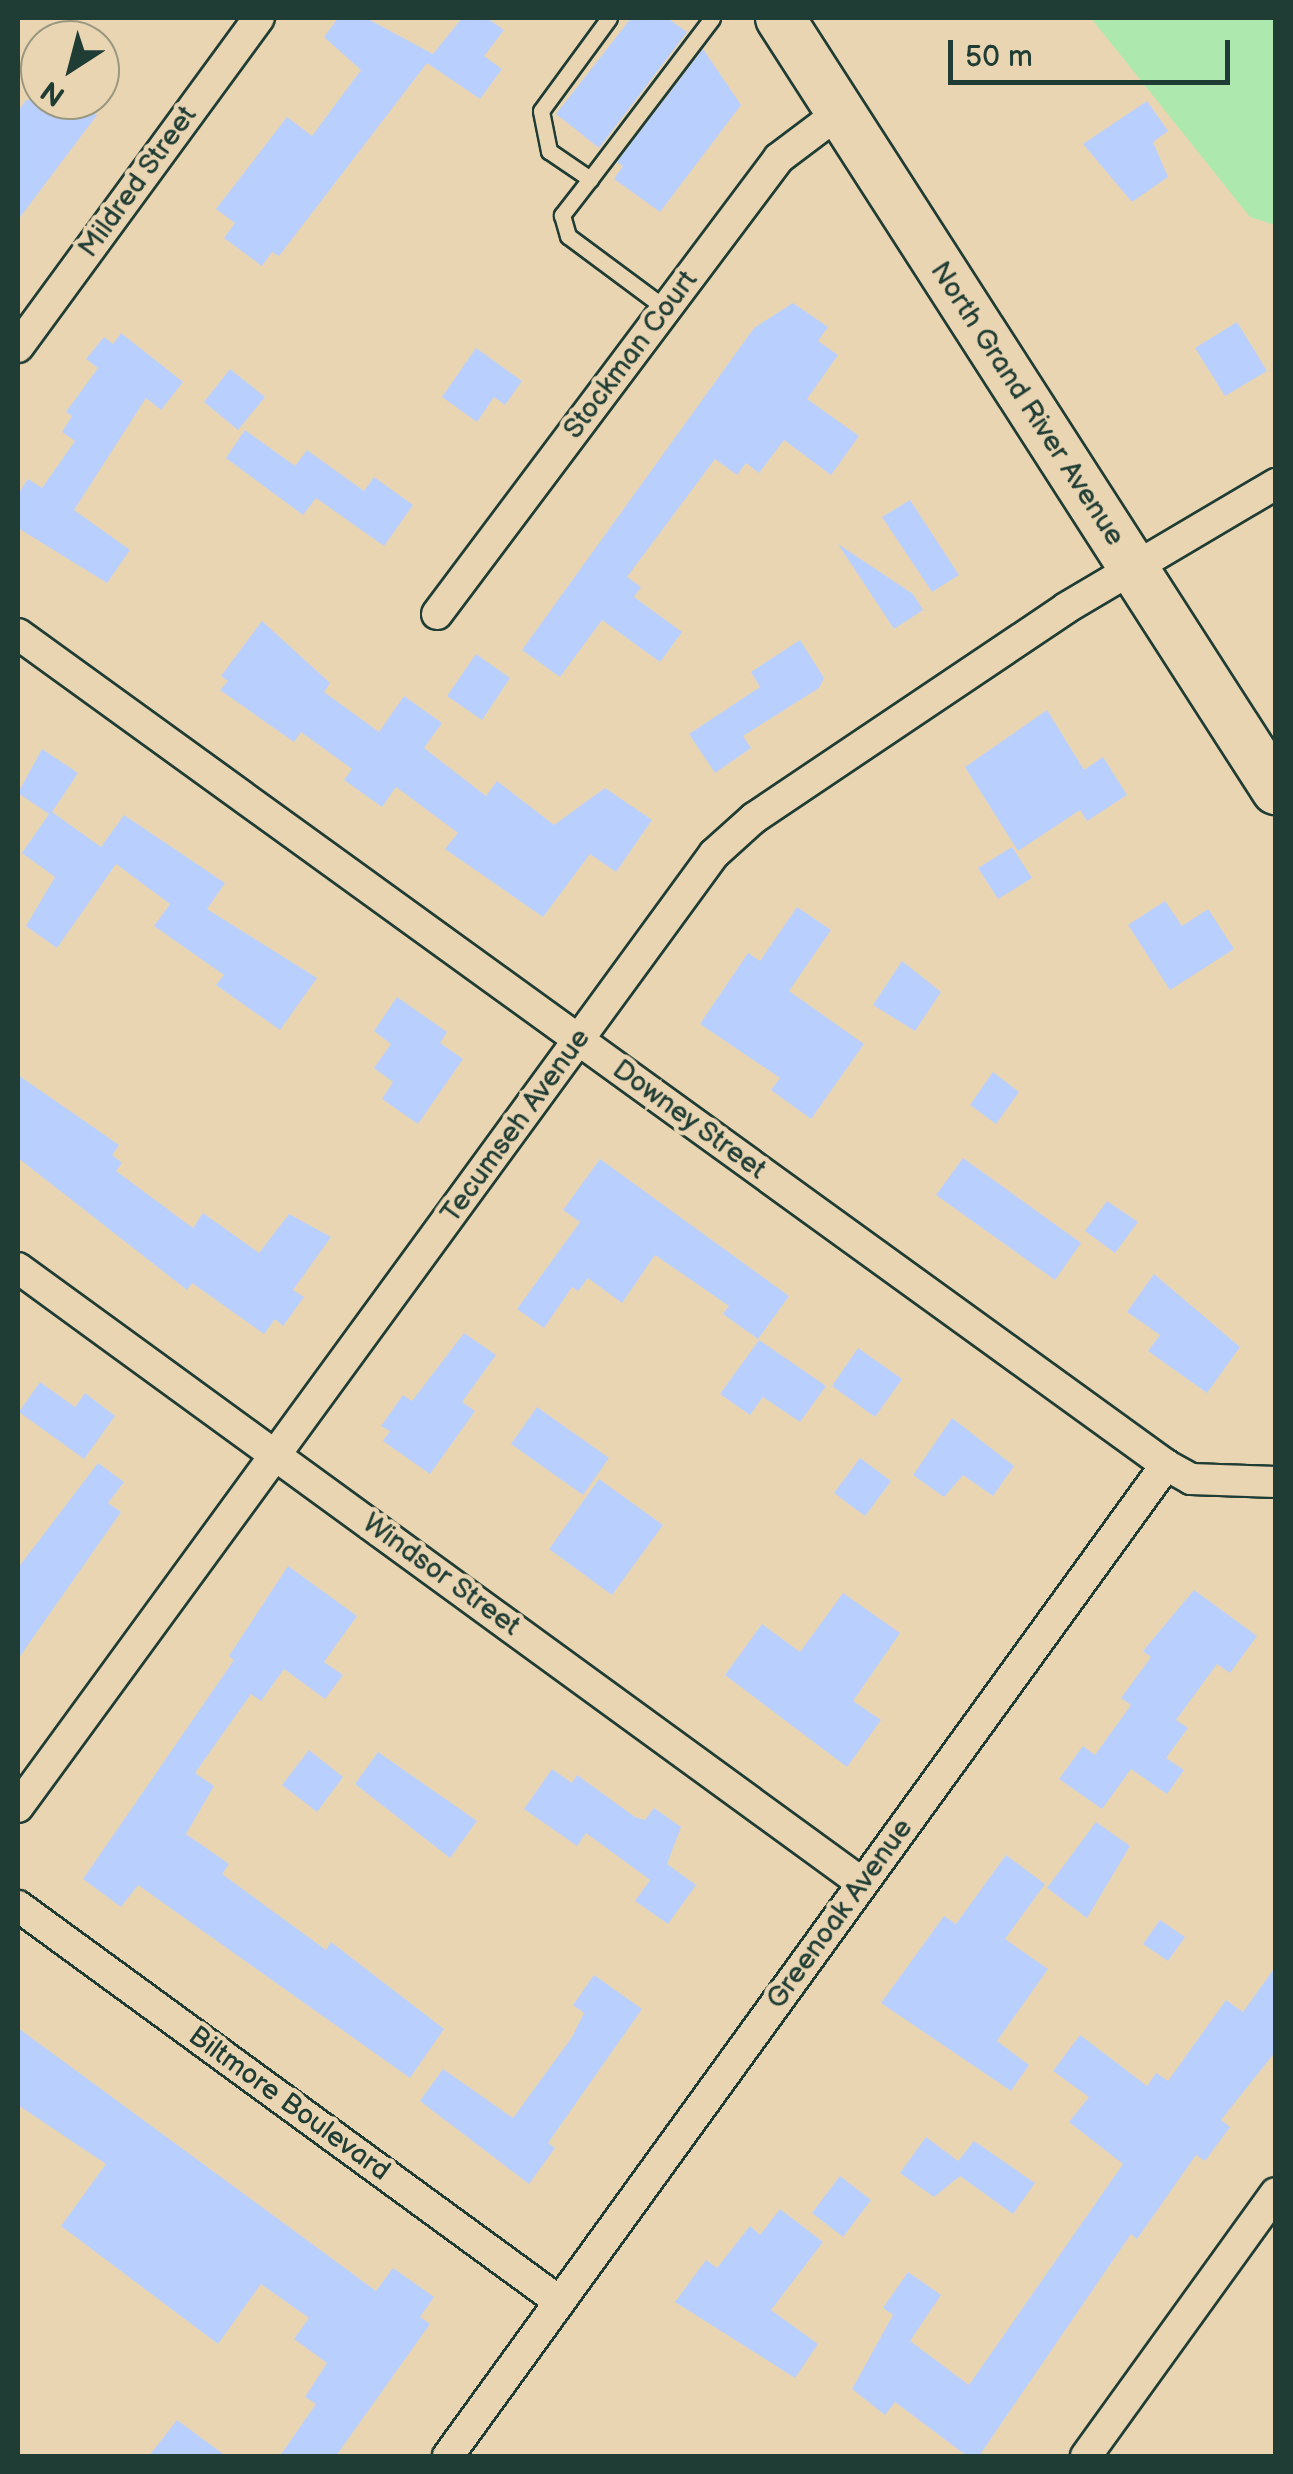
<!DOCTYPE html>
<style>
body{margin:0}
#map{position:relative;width:1293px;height:2474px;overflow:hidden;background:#ead5b3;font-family:"Balsamiq Sans",sans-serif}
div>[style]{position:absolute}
.green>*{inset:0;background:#ade9ae}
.building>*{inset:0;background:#b9d0fe}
.roads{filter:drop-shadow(2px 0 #1f3d34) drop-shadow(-2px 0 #1f3d34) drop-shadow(0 2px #1f3d34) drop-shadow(0 -2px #1f3d34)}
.lane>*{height:15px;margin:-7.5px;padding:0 7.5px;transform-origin:7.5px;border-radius:7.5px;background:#ead5b3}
.street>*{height:30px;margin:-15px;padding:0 15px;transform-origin:15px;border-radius:15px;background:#ead5b3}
.primary>*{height:48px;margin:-24px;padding:0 24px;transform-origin:24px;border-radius:24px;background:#ead5b3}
span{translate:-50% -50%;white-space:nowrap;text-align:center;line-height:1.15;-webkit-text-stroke:9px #ead5b3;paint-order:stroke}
.street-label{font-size:28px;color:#1f3d34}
.frame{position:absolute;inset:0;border:20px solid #1f3d34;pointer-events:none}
.north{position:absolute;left:20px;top:20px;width:100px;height:100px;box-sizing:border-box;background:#ead5b3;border:2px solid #999880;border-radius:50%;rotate:216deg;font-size:28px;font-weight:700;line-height:40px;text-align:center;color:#1f3d34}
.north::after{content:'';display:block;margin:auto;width:35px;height:45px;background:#1f3d34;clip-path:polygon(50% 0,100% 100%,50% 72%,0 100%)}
.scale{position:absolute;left:948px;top:40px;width:282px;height:45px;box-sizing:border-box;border:5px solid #1f3d34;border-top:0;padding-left:12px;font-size:30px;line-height:35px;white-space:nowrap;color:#1f3d34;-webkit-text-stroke:8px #ead5b3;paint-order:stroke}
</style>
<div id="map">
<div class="green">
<div style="clip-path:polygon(1091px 18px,1275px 18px,1275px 225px,1250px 217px)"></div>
</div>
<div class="building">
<div style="clip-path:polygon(338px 18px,366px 18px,433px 54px,462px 18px,487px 18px,504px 30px,484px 56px,502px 69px,480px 99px,427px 63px,279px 256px,272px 252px,262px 266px,224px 238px,235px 223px,216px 209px,287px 117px,312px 136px,361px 70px,324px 37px)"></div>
<div style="clip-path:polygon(631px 18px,667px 18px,687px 32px,599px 148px,556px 114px)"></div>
<div style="clip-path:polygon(703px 49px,741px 105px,660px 212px,614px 179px,623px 166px,617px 162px)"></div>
<div style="clip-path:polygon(26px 100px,77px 100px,97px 115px,18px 220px,18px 111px)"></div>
<div style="clip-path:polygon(1147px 101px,1168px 131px,1153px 142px,1168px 177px,1132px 202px,1083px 144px)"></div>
<div style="clip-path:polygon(793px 303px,828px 327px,818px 341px,838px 355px,807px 399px,859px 436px,831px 475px,784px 440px,759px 473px,746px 463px,737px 475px,715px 459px,627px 577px,641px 587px,634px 597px,682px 632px,660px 662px,602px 620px,560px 677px,522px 650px,754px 328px)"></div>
<div style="clip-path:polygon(1237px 322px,1267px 371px,1225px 396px,1195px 348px)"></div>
<div style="clip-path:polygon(121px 333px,183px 382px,161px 410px,146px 398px,74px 510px,130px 550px,107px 583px,18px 528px,18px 494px,28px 479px,42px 488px,75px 441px,62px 432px,72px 416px,66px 412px,98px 368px,86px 359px,104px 337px,113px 344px)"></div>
<div style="clip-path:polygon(476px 348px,522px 381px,505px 405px,494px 397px,477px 422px,442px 397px)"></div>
<div style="clip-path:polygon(230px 369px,265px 397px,238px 430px,204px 402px)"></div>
<div style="clip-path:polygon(245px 430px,295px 466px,307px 450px,364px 491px,374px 477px,413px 505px,384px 546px,316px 498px,303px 515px,226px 458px)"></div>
<div style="clip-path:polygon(910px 500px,959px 575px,932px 592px,882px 517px)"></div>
<div style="clip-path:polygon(838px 544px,913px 594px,923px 610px,894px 629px)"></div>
<div style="clip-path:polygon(262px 621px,330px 683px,324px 692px,379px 732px,404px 696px,442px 723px,424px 748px,486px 796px,497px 781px,554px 825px,605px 788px,652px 820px,616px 872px,590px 854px,543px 917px,445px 849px,458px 833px,396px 787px,382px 807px,344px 780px,352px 769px,301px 732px,294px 742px,220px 690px,228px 681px,221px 676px)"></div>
<div style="clip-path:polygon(800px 640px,824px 678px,819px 688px,743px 736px,751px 748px,715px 773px,689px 734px,760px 687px,751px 672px)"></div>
<div style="clip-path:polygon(476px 654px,510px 678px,482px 720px,447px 696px)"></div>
<div style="clip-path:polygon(1047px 710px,1084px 770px,1103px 757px,1127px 795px,1087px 821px,1080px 810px,1018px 851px,965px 767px)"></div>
<div style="clip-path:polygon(42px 749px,78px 773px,52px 812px,101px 847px,124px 815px,225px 883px,207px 909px,317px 978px,280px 1030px,216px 985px,224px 975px,154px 926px,170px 904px,116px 864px,57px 948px,26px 926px,55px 877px,22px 853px,49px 814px,18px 793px)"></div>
<div style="clip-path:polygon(1012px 847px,1032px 878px,998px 899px,978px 868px)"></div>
<div style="clip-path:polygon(1165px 901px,1182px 926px,1208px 909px,1234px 949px,1170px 990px,1128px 925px)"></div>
<div style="clip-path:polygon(797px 907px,831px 930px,789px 991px,864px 1044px,811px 1119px,771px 1090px,780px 1078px,700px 1024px,748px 953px,760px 961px)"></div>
<div style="clip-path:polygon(902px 961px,941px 992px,915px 1031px,873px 1005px)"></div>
<div style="clip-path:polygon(397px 997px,447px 1032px,440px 1043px,463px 1059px,418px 1124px,382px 1099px,393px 1082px,374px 1068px,391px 1044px,374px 1031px)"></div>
<div style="clip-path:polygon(993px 1072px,1019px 1092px,996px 1124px,970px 1105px)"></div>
<div style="clip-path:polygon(18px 1075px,119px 1145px,112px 1155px,122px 1163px,116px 1171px,193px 1228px,203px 1213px,259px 1253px,289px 1214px,331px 1237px,293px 1290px,304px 1297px,283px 1326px,275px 1319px,264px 1334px,192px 1283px,187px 1290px,18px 1158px)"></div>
<div style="clip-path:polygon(963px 1158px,1081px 1243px,1055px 1280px,936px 1195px)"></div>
<div style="clip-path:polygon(600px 1159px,789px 1296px,758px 1339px,723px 1314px,729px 1306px,655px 1255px,622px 1303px,588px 1278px,578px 1291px,572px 1287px,544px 1328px,517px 1309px,580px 1222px,563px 1210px)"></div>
<div style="clip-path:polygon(1107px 1201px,1138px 1222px,1115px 1253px,1085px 1231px)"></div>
<div style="clip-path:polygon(1154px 1274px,1240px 1347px,1207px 1393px,1148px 1351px,1160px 1335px,1127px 1312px)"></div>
<div style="clip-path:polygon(464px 1333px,496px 1355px,462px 1402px,475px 1411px,430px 1474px,383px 1441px,390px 1431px,381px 1426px,403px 1395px,412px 1401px)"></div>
<div style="clip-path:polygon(759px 1340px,826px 1386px,800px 1422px,763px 1397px,750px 1415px,720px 1394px)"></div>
<div style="clip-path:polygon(858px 1348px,902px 1379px,875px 1417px,832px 1386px)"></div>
<div style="clip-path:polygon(40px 1382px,75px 1407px,85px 1393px,115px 1416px,84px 1459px,19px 1412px)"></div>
<div style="clip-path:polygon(537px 1407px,609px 1458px,583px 1495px,511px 1444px)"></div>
<div style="clip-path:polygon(952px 1418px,1014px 1466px,993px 1496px,963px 1475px,944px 1497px,913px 1475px)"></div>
<div style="clip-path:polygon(860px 1458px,891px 1481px,865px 1516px,834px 1493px)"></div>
<div style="clip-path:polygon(98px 1463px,124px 1482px,108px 1503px,121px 1512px,18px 1659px,18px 1568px)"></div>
<div style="clip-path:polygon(599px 1479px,663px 1525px,612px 1595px,549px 1549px)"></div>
<div style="clip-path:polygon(288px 1566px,357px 1616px,324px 1662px,343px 1675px,325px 1699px,284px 1669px,261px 1701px,251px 1694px,195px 1773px,214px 1786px,186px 1834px,229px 1864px,222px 1874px,326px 1950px,331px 1942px,444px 2029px,410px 2078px,138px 1885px,121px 1907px,83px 1879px,234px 1660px,229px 1656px)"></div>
<div style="clip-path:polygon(1194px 1590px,1257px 1636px,1230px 1673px,1217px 1664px,1176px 1720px,1188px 1728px,1166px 1758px,1184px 1770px,1167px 1794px,1131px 1769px,1102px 1809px,1059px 1779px,1083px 1746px,1095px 1755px,1131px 1705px,1121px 1698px,1151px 1657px,1143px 1651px)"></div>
<div style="clip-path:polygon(843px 1593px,900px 1633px,853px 1701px,881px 1720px,847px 1767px,725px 1675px,762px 1624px,800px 1652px)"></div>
<div style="clip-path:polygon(309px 1750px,343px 1777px,317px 1812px,282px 1785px)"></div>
<div style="clip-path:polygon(378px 1752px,477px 1821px,450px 1858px,355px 1784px)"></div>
<div style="clip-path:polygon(552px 1769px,572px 1783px,577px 1775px,635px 1817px,645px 1820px,654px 1808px,681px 1827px,667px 1864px,696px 1885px,668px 1924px,635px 1901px,650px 1880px,586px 1833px,577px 1846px,524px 1809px)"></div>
<div style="clip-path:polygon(1096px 1822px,1130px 1846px,1087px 1918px,1047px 1888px)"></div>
<div style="clip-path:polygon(1006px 1855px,1045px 1884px,1005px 1939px,1048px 1969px,997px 2041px,1029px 2065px,1011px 2091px,881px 2003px,944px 1916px,956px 1924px)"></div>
<div style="clip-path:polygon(1160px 1920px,1185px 1937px,1168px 1961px,1143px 1944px)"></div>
<div style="clip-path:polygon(1276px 1966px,1276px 2051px,1221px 2120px,1230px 2127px,1205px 2161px,1196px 2155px,1137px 2239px,1131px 2234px,979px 2456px,967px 2456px,895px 2402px,885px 2415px,852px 2389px,893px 2315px,883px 2308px,908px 2272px,941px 2295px,910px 2341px,969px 2385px,1123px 2164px,1069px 2122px,1089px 2097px,1053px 2071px,1080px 2035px,1147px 2086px,1156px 2073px,1168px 2081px,1226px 2000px,1243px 2012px)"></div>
<div style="clip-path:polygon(594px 1975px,642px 2009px,548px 2143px,555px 2148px,529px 2184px,420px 2101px,443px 2069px,513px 2118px,572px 2037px,584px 2013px,573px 2005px)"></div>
<div style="clip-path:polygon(18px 2028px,376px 2291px,393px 2268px,434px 2297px,420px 2317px,430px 2324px,336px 2456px,280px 2456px,316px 2404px,305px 2397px,327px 2363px,294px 2339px,309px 2318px,261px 2284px,218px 2344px,61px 2226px,106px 2164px,18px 2105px)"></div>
<div style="clip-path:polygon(926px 2137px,958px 2161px,974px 2141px,1035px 2183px,1013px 2214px,960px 2176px,934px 2197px,900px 2173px)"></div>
<div style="clip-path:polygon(840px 2176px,871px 2200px,843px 2237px,812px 2213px)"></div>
<div style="clip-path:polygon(780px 2209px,823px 2242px,771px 2310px,818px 2344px,795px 2378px,675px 2302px,706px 2260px,717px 2268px,750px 2226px,760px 2235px)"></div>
<div style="clip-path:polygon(177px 2420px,226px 2456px,149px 2456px)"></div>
</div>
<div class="roads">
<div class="lane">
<div style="left:609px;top:18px;width:115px;rotate:126.2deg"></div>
<div style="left:541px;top:111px;width:41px;rotate:78.7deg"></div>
<div style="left:549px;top:151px;width:50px;rotate:34.3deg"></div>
<div style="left:590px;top:179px;width:46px;rotate:127.9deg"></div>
<div style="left:562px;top:215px;width:22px;rotate:74deg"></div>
<div style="left:568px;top:236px;width:121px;rotate:36.6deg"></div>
<div style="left:590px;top:179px;width:202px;rotate:-52.8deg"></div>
</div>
<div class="street">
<div style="left:18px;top:347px;width:408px;rotate:-53.8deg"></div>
<div style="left:437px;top:614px;width:570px;rotate:-53.13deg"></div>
<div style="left:779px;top:158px;width:76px;rotate:-37deg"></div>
<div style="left:18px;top:634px;width:1417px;rotate:35.9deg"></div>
<div style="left:18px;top:1268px;width:1044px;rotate:36.08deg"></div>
<div style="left:18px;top:1807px;width:1180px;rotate:-53.86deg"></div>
<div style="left:714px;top:854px;width:54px;rotate:-42deg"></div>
<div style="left:754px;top:818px;width:376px;rotate:-33.9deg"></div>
<div style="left:1066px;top:608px;width:244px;rotate:-30.6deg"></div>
<div style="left:18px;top:1906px;width:671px;rotate:36.15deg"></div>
<div style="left:448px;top:2456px;width:1224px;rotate:-54.08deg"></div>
<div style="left:1166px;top:1465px;width:29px;rotate:29deg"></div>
<div style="left:1191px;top:1479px;width:85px;rotate:2deg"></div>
<div style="left:1086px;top:2456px;width:324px;rotate:-54.2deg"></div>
</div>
<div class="primary">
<div style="left:780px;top:18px;width:918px;rotate:57.28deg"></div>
</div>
</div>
<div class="street-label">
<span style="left:138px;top:182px;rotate:-54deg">Mildred Street</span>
<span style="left:631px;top:355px;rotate:-53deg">Stockman Court</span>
<span style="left:1027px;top:404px;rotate:57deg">North Grand River Avenue</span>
<span style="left:689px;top:1120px;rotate:36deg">Downey Street</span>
<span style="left:516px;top:1126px;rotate:-54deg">Tecumseh Avenue</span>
<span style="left:441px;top:1575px;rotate:36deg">Windsor Street</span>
<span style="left:840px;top:1914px;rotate:-54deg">Greenoak Avenue</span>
<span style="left:289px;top:2104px;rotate:36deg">Biltmore Boulevard</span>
</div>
<div class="frame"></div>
<div class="north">N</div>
<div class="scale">50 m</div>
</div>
